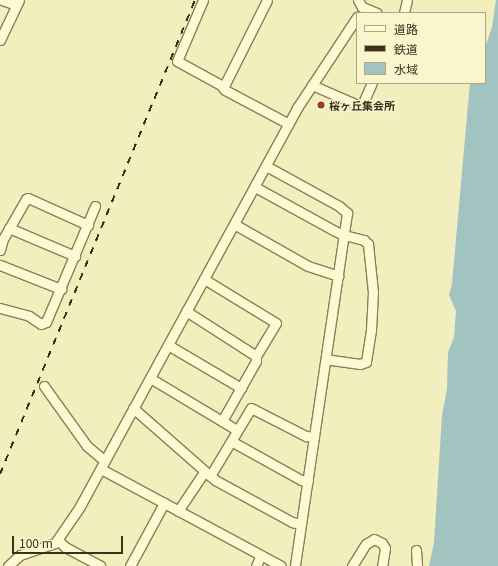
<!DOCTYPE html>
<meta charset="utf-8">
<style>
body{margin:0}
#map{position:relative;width:498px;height:566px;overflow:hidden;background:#f3eebe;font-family:Georgia,"Noto Sans JP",serif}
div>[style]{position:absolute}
.water>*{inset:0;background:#a2c4c1}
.roads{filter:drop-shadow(1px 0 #8d7e54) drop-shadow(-1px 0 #8d7e54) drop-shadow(0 1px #8d7e54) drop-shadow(0 -1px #8d7e54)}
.minor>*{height:9px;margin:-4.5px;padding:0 4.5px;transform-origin:4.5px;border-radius:4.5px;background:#fdf9d2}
.rail>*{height:2px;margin-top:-1px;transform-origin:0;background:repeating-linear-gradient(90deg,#3b311b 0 7px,transparent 0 14px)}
.dots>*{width:11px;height:11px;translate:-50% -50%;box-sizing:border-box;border:2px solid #f9f6ce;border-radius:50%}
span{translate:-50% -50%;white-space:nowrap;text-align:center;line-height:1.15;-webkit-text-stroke:3px #f9f6ce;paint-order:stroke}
.poi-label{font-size:11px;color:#3b311b;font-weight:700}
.left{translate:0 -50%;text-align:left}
.legend{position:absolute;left:356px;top:12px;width:130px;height:72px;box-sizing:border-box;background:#f9f6ce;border:1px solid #ada786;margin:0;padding:5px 7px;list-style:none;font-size:12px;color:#3b311b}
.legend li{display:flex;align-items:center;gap:8px;height:20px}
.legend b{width:20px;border:1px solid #ada786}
.scale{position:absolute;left:12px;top:536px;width:111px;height:18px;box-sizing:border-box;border:2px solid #3b311b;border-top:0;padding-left:5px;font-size:12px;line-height:14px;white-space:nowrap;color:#3b311b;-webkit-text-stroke:3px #f9f6ce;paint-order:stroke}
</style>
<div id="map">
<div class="water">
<div style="clip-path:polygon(496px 0,498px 0,498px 566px,429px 566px,434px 543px,442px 415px,447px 389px,448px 352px,454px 337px,456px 311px,449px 295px,452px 284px,469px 93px,470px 83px,485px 83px,485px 48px,492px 27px)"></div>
</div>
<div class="roads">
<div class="minor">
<div style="left:2px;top:0;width:15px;rotate:20deg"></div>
<div style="left:203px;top:0;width:66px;rotate:113.1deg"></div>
<div style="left:177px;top:61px;width:50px;rotate:28.6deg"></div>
<div style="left:221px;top:85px;width:6px;rotate:51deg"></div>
<div style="left:225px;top:90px;width:72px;rotate:28deg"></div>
<div style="left:358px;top:0;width:8px;rotate:60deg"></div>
<div style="left:362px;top:7px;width:16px;rotate:22deg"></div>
<div style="left:404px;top:13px;width:13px;rotate:-77deg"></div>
<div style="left:0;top:40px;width:44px;rotate:-64.6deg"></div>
<div style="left:312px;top:85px;width:52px;rotate:23.6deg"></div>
<div style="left:360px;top:106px;width:2px;rotate:-27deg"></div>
<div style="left:362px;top:105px;width:24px;rotate:-66deg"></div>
<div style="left:223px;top:88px;width:98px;rotate:-63.4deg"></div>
<div style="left:266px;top:166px;width:83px;rotate:28.7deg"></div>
<div style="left:339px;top:206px;width:11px;rotate:41deg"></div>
<div style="left:347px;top:213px;width:357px;rotate:98.4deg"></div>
<div style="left:255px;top:187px;width:91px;rotate:28.8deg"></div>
<div style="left:335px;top:231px;width:10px;rotate:24deg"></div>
<div style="left:344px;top:235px;width:21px;rotate:14deg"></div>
<div style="left:364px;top:240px;width:6px;rotate:45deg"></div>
<div style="left:368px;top:244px;width:48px;rotate:84.1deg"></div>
<div style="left:373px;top:292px;width:38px;rotate:93deg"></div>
<div style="left:371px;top:330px;width:32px;rotate:99deg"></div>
<div style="left:366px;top:362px;width:6px;rotate:162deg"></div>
<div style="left:360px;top:364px;width:34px;rotate:-172deg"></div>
<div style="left:234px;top:224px;width:85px;rotate:29.6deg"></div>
<div style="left:308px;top:266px;width:32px;rotate:18deg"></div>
<div style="left:9px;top:228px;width:72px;rotate:23deg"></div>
<div style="left:0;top:250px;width:11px;rotate:-75deg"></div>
<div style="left:3px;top:239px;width:46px;rotate:-60.1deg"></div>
<div style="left:26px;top:199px;width:2px;rotate:-27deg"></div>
<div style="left:28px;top:198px;width:66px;rotate:24.2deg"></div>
<div style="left:0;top:265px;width:66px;rotate:21.5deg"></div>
<div style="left:204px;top:279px;width:84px;rotate:31.4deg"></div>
<div style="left:276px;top:323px;width:39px;rotate:121deg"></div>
<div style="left:0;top:308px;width:30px;rotate:15deg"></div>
<div style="left:29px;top:316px;width:14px;rotate:34deg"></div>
<div style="left:41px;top:324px;width:5px;rotate:-22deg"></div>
<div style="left:46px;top:322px;width:126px;rotate:-67.1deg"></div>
<div style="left:186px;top:311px;width:83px;rotate:32.7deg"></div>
<div style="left:256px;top:356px;width:5px;rotate:90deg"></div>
<div style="left:256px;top:361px;width:69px;rotate:119.5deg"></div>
<div style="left:168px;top:345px;width:85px;rotate:30.5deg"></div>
<div style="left:150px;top:378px;width:101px;rotate:30.9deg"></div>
<div style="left:44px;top:386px;width:74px;rotate:54.4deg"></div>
<div style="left:87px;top:446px;width:23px;rotate:40deg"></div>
<div style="left:133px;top:408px;width:109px;rotate:41.3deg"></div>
<div style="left:215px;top:480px;width:88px;rotate:28.6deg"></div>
<div style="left:292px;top:522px;width:9px;rotate:13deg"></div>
<div style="left:231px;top:441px;width:80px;rotate:29.1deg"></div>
<div style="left:301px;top:480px;width:7px;rotate:8deg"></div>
<div style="left:101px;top:469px;width:204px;rotate:28.3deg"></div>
<div style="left:210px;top:476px;width:79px;rotate:-58.9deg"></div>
<div style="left:251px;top:408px;width:62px;rotate:27deg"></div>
<div style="left:306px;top:436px;width:8px;rotate:7deg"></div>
<div style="left:178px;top:511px;width:47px;rotate:-56.3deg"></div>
<div style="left:58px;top:540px;width:10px;rotate:45deg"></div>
<div style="left:65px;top:547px;width:40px;rotate:28deg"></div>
<div style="left:416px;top:550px;width:16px;rotate:86deg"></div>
<div style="left:8px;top:566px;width:16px;rotate:-43deg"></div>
<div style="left:20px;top:555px;width:37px;rotate:-19deg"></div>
<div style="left:55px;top:543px;width:42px;rotate:-55.6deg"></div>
<div style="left:79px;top:508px;width:456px;rotate:-61.4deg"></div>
<div style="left:297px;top:108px;width:109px;rotate:-56.6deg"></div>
<div style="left:130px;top:566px;width:72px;rotate:-61.6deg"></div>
<div style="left:256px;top:566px;width:12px;rotate:-66deg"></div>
<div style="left:352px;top:566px;width:26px;rotate:-58deg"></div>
<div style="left:366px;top:544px;width:9px;rotate:-32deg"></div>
<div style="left:374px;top:539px;width:9px;rotate:27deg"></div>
<div style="left:382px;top:543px;width:6px;rotate:59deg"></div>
<div style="left:385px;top:548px;width:18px;rotate:99deg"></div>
</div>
</div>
<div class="rail">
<div style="left:0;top:474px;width:513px;rotate:-67.64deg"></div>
</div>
<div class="dots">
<div style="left:321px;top:105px;background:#a3381e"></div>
</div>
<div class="poi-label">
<span class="left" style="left:329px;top:105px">桜ヶ丘集会所</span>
</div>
<ul class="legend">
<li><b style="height:5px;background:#fdf9d2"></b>道路</li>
<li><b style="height:5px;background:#3b311b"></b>鉄道</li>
<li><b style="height:11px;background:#a2c4c1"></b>水域</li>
</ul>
<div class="scale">100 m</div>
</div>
